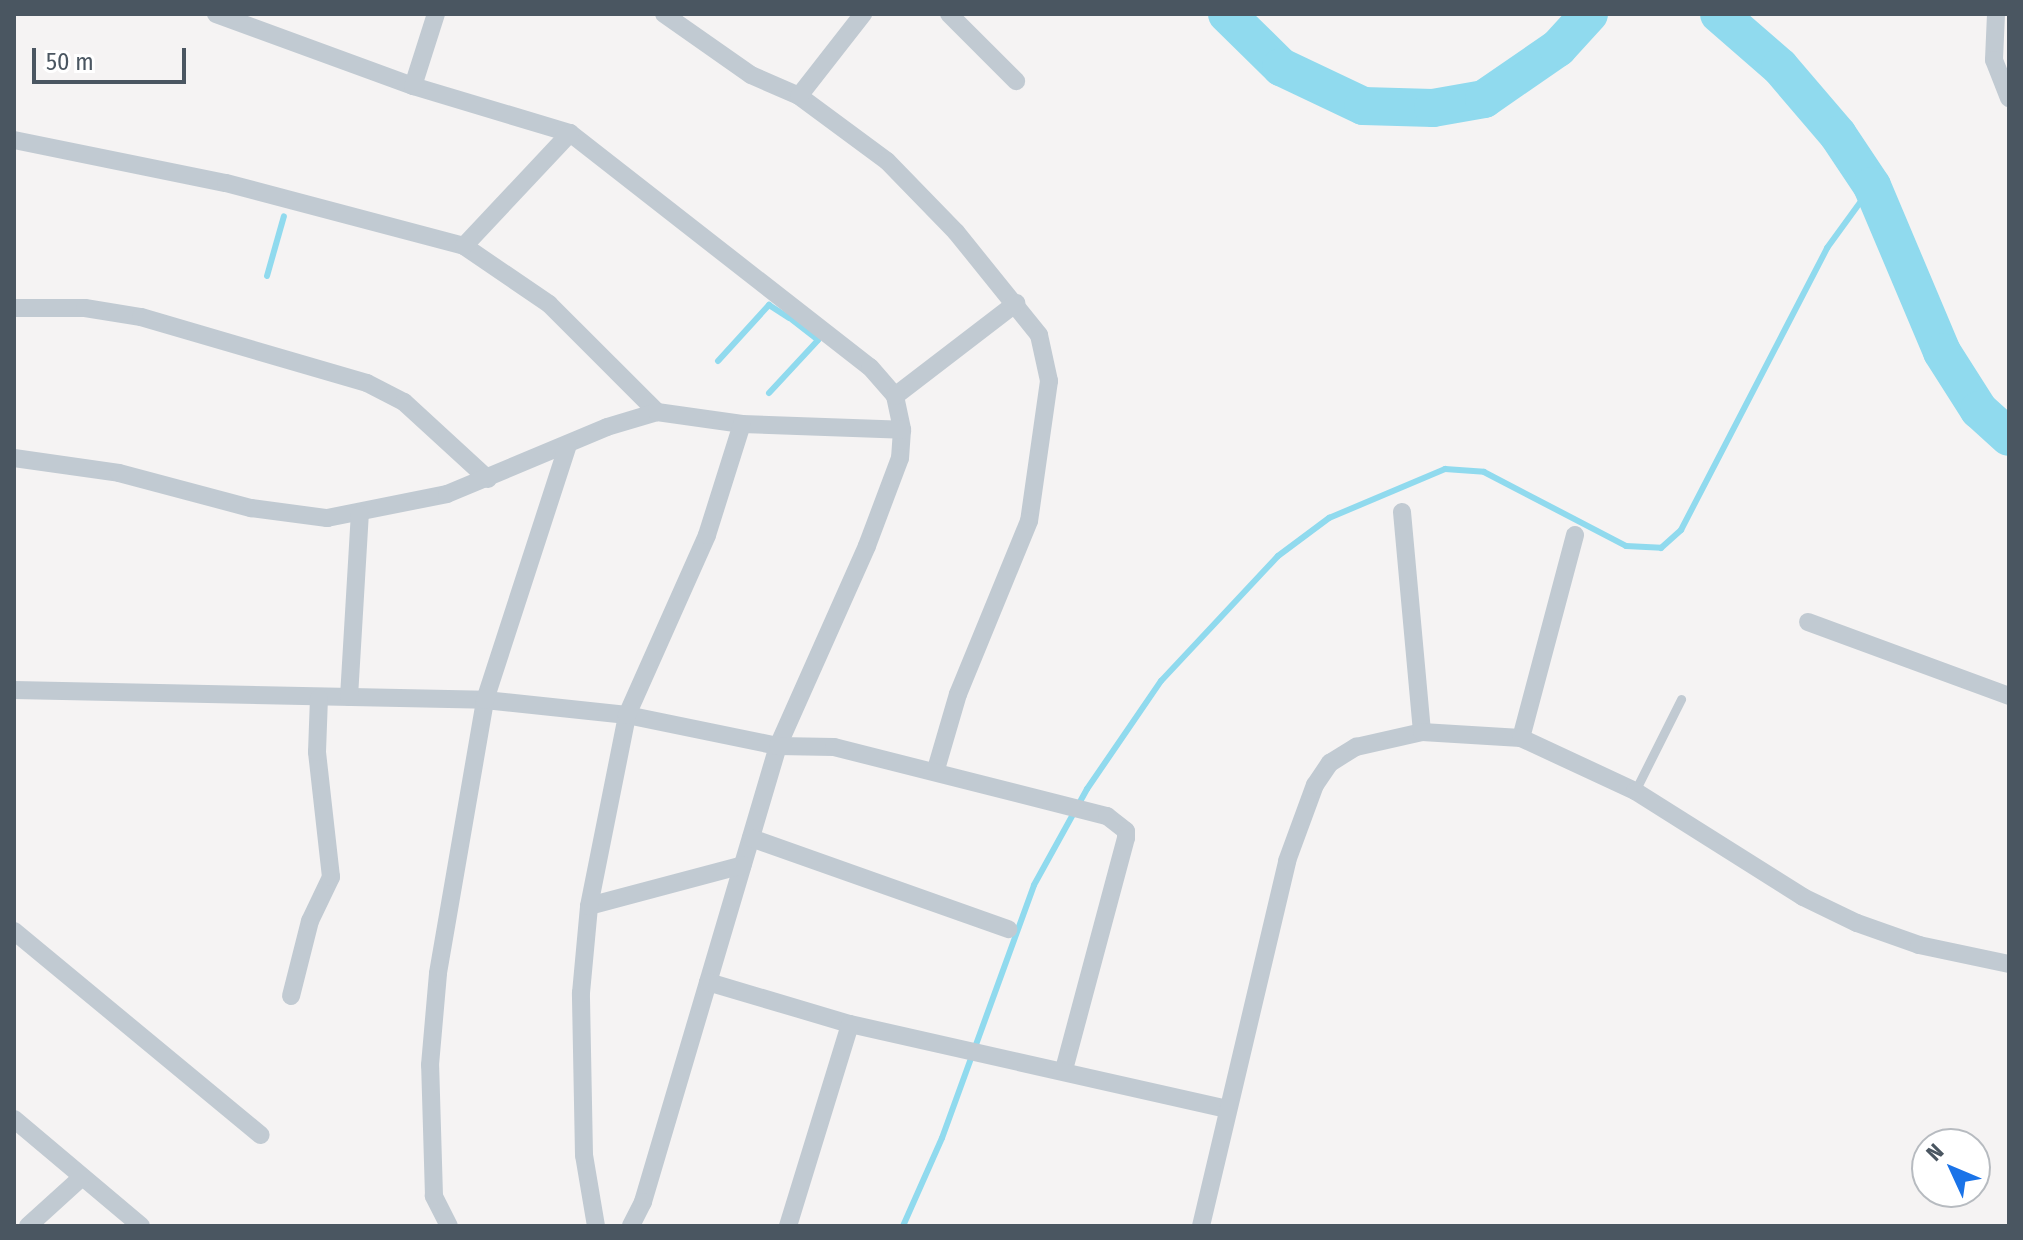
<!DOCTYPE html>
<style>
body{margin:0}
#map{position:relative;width:2023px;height:1240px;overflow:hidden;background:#f5f3f3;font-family:"Fira Sans Condensed",sans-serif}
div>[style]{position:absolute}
.stream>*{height:6px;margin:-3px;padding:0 3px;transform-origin:3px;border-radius:3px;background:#90daee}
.river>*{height:38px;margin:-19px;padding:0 19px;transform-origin:19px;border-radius:19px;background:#90daee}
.service>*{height:9px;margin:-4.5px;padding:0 4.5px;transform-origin:4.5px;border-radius:4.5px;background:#c1cad2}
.minor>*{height:18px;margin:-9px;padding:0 9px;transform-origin:9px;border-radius:9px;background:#c1cad2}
span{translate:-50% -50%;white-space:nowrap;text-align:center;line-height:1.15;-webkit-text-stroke:8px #fff;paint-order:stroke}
.frame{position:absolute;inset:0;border:16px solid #4a5661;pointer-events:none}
.north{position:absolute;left:1911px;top:1128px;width:80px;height:80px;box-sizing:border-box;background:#fff;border:2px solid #b7bbc0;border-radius:50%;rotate:314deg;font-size:22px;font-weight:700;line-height:32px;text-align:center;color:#4a5661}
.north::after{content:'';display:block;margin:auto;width:28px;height:36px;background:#1a73e8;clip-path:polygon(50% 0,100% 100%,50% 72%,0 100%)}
.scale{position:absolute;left:32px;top:48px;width:154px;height:36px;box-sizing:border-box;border:4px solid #4a5661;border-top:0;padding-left:10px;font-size:24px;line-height:28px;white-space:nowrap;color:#4a5661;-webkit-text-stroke:6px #fff;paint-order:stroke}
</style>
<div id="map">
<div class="stream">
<div style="left:267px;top:276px;width:62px;rotate:-74.2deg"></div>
<div style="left:718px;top:361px;width:76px;rotate:-47.7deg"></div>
<div style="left:769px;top:305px;width:24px;rotate:33deg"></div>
<div style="left:769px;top:393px;width:72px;rotate:-47.2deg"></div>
<div style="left:818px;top:340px;width:33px;rotate:-142deg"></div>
<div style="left:903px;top:1226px;width:96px;rotate:-66.1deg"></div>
<div style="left:942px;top:1138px;width:269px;rotate:-70deg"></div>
<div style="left:1034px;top:885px;width:110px;rotate:-61.1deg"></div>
<div style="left:1087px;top:789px;width:131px;rotate:-55.6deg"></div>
<div style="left:1161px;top:681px;width:171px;rotate:-46.9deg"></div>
<div style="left:1278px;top:556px;width:64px;rotate:-36.7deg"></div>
<div style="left:1329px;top:518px;width:126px;rotate:-22.9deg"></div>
<div style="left:1445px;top:469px;width:39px;rotate:4deg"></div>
<div style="left:1484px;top:472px;width:160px;rotate:27.5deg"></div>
<div style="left:1626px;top:546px;width:35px;rotate:3deg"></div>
<div style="left:1661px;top:548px;width:27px;rotate:-42deg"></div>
<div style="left:1681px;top:530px;width:318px;rotate:-62.6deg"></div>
<div style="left:1827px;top:248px;width:77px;rotate:-54deg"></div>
</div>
<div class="river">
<div style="left:1227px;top:14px;width:76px;rotate:44.5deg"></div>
<div style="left:1281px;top:67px;width:91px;rotate:25.4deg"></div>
<div style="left:1363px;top:106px;width:70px;rotate:1.6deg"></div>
<div style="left:1433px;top:108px;width:52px;rotate:-10deg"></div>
<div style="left:1484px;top:99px;width:90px;rotate:-34.6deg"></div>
<div style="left:1558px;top:48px;width:46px;rotate:-47.6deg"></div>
<div style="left:1719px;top:14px;width:81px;rotate:41deg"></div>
<div style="left:1780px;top:67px;width:89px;rotate:49.5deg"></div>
<div style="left:1838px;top:135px;width:61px;rotate:56.3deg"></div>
<div style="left:1872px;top:186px;width:180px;rotate:67.1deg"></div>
<div style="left:1942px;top:352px;width:69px;rotate:57.5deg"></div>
<div style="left:1979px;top:410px;width:40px;rotate:42deg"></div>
</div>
<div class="service">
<div style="left:1635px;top:791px;width:103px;rotate:-63.4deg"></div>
</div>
<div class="minor">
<div style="left:216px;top:14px;width:210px;rotate:20.1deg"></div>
<div style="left:413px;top:86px;width:164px;rotate:16.7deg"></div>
<div style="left:570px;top:133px;width:380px;rotate:38deg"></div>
<div style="left:870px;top:367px;width:38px;rotate:49deg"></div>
<div style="left:895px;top:396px;width:35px;rotate:78deg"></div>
<div style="left:902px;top:430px;width:28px;rotate:94deg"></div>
<div style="left:900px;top:458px;width:94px;rotate:110.6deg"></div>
<div style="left:867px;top:546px;width:219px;rotate:114deg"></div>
<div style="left:778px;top:746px;width:476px;rotate:106.5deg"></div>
<div style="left:643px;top:1202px;width:27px;rotate:117deg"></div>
<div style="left:664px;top:14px;width:106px;rotate:35deg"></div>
<div style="left:751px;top:75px;width:52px;rotate:23.6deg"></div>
<div style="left:799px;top:96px;width:109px;rotate:36.5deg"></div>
<div style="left:887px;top:161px;width:99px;rotate:45.8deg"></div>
<div style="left:956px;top:232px;width:132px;rotate:51.1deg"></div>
<div style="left:1039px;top:335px;width:47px;rotate:77.7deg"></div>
<div style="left:1049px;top:381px;width:141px;rotate:98.1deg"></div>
<div style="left:1029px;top:521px;width:187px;rotate:112.3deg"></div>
<div style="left:958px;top:694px;width:78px;rotate:106.3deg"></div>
<div style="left:949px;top:14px;width:95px;rotate:45deg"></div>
<div style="left:1996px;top:14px;width:46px;rotate:92.5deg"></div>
<div style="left:1994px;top:60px;width:41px;rotate:68.5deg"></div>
<div style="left:413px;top:86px;width:76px;rotate:-72.3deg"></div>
<div style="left:799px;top:96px;width:104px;rotate:-52deg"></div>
<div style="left:14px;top:140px;width:216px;rotate:11.5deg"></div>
<div style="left:226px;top:183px;width:246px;rotate:14.8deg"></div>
<div style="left:464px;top:246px;width:103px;rotate:34.3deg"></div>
<div style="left:549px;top:304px;width:153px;rotate:45deg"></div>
<div style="left:464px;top:246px;width:155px;rotate:-46.8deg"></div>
<div style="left:14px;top:308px;width:71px"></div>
<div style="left:85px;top:308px;width:57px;rotate:9.1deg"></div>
<div style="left:141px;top:317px;width:235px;rotate:16.3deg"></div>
<div style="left:367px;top:383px;width:42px;rotate:27.2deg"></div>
<div style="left:404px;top:402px;width:114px;rotate:42.5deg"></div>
<div style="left:895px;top:396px;width:153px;rotate:-37.5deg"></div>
<div style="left:14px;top:458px;width:106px;rotate:8.1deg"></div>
<div style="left:119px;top:473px;width:137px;rotate:14.9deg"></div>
<div style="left:251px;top:508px;width:77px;rotate:7.5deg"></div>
<div style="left:327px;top:518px;width:122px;rotate:-11.3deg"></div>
<div style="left:447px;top:494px;width:173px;rotate:-22.7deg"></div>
<div style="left:607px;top:427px;width:52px;rotate:-16.7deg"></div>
<div style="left:657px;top:412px;width:86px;rotate:8deg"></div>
<div style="left:742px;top:424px;width:160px;rotate:2.1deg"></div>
<div style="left:1402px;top:512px;width:221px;rotate:84.8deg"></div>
<div style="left:1808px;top:622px;width:214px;rotate:20.2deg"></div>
<div style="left:14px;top:690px;width:471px;rotate:1.2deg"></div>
<div style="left:485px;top:700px;width:143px;rotate:6deg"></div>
<div style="left:627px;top:715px;width:154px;rotate:11.6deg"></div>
<div style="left:778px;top:746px;width:56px;rotate:1deg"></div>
<div style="left:834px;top:747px;width:282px;rotate:14.2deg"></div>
<div style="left:1107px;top:816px;width:24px;rotate:38deg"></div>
<div style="left:1126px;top:831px;width:7px;rotate:90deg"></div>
<div style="left:1126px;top:838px;width:240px;rotate:105deg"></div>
<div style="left:349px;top:697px;width:183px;rotate:-86.6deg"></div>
<div style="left:1521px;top:738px;width:210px;rotate:-75.1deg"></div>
<div style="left:751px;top:838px;width:273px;rotate:19.5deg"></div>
<div style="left:589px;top:906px;width:159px;rotate:-14.9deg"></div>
<div style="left:14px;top:931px;width:320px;rotate:39.6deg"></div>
<div style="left:708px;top:982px;width:148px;rotate:16.5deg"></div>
<div style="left:850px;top:1024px;width:386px;rotate:12.7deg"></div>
<div style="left:291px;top:996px;width:77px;rotate:-75.8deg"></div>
<div style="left:310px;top:921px;width:49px;rotate:-64.5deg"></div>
<div style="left:331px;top:877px;width:126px;rotate:-96.4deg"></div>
<div style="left:317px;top:752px;width:54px;rotate:-87.9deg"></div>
<div style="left:14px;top:1119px;width:166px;rotate:40.1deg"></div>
<div style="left:28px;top:1226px;width:72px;rotate:-42.2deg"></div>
<div style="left:449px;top:1226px;width:34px;rotate:-117deg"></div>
<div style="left:434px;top:1196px;width:131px;rotate:-91.7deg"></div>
<div style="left:430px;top:1065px;width:92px;rotate:-85deg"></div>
<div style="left:438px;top:973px;width:277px;rotate:-80.2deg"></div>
<div style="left:485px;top:700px;width:268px;rotate:-72deg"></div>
<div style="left:596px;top:1226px;width:72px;rotate:-99.6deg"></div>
<div style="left:584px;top:1155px;width:162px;rotate:-91.1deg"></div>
<div style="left:581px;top:993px;width:87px;rotate:-84.7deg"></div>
<div style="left:589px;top:906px;width:195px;rotate:-78.7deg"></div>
<div style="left:627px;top:715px;width:197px;rotate:-66deg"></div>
<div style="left:707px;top:535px;width:116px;rotate:-72.5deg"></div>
<div style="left:788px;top:1226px;width:211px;rotate:-72.9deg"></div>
<div style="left:1201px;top:1226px;width:375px;rotate:-76.7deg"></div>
<div style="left:1287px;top:861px;width:81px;rotate:-69.8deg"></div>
<div style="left:1315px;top:785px;width:27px;rotate:-56deg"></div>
<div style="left:1330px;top:763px;width:31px;rotate:-32deg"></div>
<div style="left:1356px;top:747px;width:68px;rotate:-12.8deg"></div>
<div style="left:1422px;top:732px;width:99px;rotate:3.5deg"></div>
<div style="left:1521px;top:738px;width:126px;rotate:24.9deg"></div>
<div style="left:1635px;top:791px;width:199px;rotate:32.2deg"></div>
<div style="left:1803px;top:897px;width:60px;rotate:25.7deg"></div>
<div style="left:1857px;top:923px;width:66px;rotate:19.5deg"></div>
<div style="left:1919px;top:945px;width:92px;rotate:11.9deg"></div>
</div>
<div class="frame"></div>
<div class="north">N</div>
<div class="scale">50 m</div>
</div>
